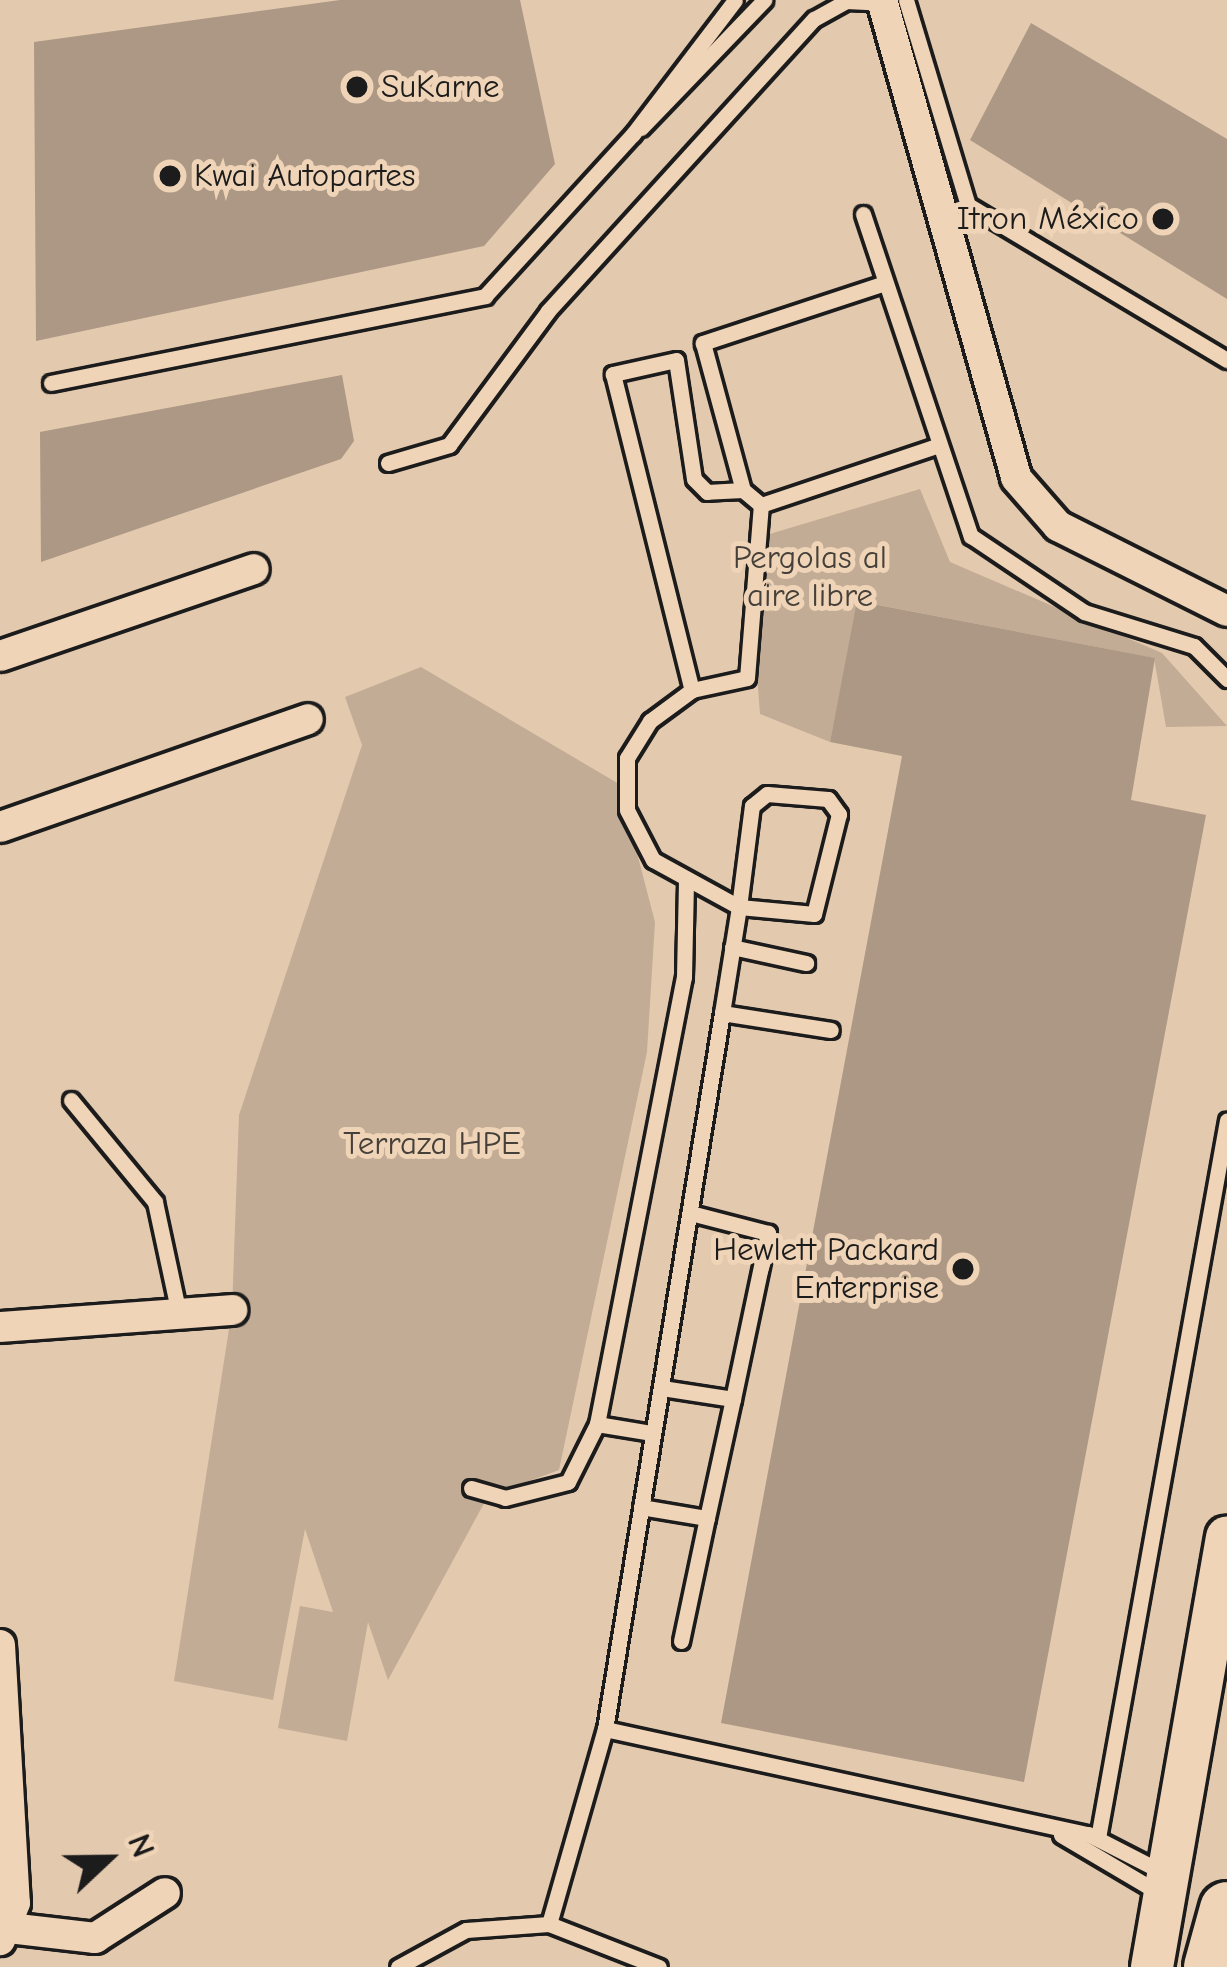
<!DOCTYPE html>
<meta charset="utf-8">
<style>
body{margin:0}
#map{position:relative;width:1227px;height:1967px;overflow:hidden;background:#e3c9ae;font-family:"Comic Neue",sans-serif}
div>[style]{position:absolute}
.green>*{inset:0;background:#c2ac95}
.building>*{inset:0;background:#ac9885}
.roads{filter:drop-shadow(3px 0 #1c1c1c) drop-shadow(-3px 0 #1c1c1c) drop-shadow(0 3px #1c1c1c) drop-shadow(0 -3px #1c1c1c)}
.lane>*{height:15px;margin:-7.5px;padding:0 7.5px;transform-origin:7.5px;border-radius:7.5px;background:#f0d4b7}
.street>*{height:30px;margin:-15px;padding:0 15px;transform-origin:15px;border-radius:15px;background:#f0d4b7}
.secondary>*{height:42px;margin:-21px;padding:0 21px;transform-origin:21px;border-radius:21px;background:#f0d4b7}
.highway>*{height:54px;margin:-27px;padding:0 27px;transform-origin:27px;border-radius:27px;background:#f0d4b7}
.dots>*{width:33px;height:33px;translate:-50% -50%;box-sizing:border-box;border:6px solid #f0d4b7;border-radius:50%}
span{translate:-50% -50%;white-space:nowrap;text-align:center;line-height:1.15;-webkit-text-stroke:10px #f0d4b7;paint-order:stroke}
.poi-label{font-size:33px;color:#1c1c1c}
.left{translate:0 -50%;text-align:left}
.right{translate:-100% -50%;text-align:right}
.park-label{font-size:33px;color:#46403a}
.north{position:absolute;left:48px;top:1799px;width:120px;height:120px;-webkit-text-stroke:9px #f0d4b7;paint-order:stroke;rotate:68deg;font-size:33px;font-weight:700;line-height:48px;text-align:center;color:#1c1c1c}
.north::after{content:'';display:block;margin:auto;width:42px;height:54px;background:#1c1c1c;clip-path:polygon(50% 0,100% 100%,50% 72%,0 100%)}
</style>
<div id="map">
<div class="green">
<div style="clip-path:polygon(920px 489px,950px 562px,1162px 653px,1227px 726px,1166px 727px,1154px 658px,858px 601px,830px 742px,760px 714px,752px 606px,763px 536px)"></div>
<div style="clip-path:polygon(421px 667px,619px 784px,655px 922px,647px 1052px,559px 1470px,488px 1496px,388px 1680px,368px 1622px,347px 1741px,278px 1728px,300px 1606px,333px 1612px,305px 1529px,273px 1700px,174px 1681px,232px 1310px,239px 1115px,362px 745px,345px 697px)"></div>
</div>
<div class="building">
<div style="clip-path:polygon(340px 0,520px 0,555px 164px,484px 246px,36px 341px,34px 42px)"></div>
<div style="clip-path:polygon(1031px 23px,1227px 139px,1227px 299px,970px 140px)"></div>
<div style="clip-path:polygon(342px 375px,354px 441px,341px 459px,41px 562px,40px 432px)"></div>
<div style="clip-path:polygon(857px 601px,1155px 658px,1131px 800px,1206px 815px,1024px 1782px,721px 1723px,902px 756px,830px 742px)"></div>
</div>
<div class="roads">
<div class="lane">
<div style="left:906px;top:0;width:214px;rotate:73.2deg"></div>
<div style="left:968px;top:205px;width:302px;rotate:30.9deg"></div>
<div style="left:641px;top:128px;width:178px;rotate:-46.1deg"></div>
<div style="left:863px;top:214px;width:340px;rotate:71.5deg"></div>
<div style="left:971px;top:536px;width:136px;rotate:33.9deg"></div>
<div style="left:1084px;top:612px;width:115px;rotate:17.2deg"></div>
<div style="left:1194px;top:646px;width:47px;rotate:45deg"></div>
<div style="left:885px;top:283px;width:192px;rotate:161.8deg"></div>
<div style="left:703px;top:343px;width:152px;rotate:74.8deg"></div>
<div style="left:743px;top:490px;width:23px;rotate:40deg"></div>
<div style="left:761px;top:505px;width:185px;rotate:-18.6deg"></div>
<div style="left:51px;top:383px;width:443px;rotate:-11.3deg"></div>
<div style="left:485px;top:296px;width:219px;rotate:-47.6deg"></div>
<div style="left:633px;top:134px;width:168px;rotate:-52.7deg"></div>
<div style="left:388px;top:463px;width:64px;rotate:-16.4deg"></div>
<div style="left:449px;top:445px;width:167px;rotate:-53.5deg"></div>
<div style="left:548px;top:311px;width:395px;rotate:-47.7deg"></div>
<div style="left:814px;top:19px;width:37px;rotate:-29deg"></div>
<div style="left:846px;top:1px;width:36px;rotate:3deg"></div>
<div style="left:743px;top:490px;width:36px;rotate:177deg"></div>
<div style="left:707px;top:492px;width:18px;rotate:-135deg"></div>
<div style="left:694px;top:479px;width:120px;rotate:-98.6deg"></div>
<div style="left:676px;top:360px;width:65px;rotate:167.5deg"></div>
<div style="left:613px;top:374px;width:326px;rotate:76deg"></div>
<div style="left:692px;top:690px;width:56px;rotate:-12.3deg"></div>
<div style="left:747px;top:678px;width:174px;rotate:-85.4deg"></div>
<div style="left:732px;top:947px;width:76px;rotate:12.2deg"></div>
<div style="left:722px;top:1013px;width:110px;rotate:8.9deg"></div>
<div style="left:71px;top:1100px;width:132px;rotate:50.5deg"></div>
<div style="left:155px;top:1202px;width:115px;rotate:77.9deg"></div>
<div style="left:662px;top:1388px;width:72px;rotate:8.8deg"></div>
<div style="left:733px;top:1399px;width:170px;rotate:-78.1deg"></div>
<div style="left:768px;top:1233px;width:81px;rotate:-165.6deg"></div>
<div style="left:597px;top:1424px;width:56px;rotate:9.3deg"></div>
<div style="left:471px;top:1488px;width:35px;rotate:16deg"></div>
<div style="left:505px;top:1498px;width:65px;rotate:-14.3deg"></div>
<div style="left:568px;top:1482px;width:65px;rotate:-63.4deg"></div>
<div style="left:597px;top:1424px;width:455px;rotate:-79deg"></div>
<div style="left:684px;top:977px;width:98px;rotate:-88.8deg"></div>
<div style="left:641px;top:1507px;width:67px;rotate:9.5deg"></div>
<div style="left:707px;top:1518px;width:122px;rotate:-77.7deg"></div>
<div style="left:681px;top:1641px;width:126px;rotate:-78.1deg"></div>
<div style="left:605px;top:1729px;width:494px;rotate:12.3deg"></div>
<div style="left:1088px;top:1834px;width:88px;rotate:27.1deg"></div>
<div style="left:1061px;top:1835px;width:114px;rotate:30.6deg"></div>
<div style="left:1098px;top:1838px;width:729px;rotate:-79.81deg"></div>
<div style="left:549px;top:1924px;width:203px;rotate:-74deg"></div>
<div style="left:605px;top:1729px;width:725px;rotate:-80.72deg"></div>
<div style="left:722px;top:1013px;width:107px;rotate:-80.9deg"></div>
<div style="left:739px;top:907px;width:102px;rotate:-82.7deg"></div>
<div style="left:752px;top:806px;width:19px;rotate:-39deg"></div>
<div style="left:767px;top:794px;width:61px;rotate:4.7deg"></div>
<div style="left:828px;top:799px;width:19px;rotate:54deg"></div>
<div style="left:839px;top:814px;width:103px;rotate:104deg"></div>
<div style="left:814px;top:914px;width:75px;rotate:-174.7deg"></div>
<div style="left:739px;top:907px;width:98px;rotate:-151.3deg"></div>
<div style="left:653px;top:860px;width:56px;rotate:-117.5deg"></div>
<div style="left:627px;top:810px;width:52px;rotate:-90deg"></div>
<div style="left:627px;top:758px;width:44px;rotate:-58.1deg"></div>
<div style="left:650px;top:721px;width:52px;rotate:-36.4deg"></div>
<div style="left:398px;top:1967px;width:77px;rotate:-28.6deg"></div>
<div style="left:466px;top:1930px;width:83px;rotate:-4.1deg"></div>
<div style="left:549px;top:1924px;width:118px;rotate:21.4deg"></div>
</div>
<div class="street">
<div style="left:882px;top:0;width:496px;rotate:74.3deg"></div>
<div style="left:1016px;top:478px;width:64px;rotate:48.8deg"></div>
<div style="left:1058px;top:526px;width:189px;rotate:26.7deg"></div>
<div style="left:0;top:656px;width:268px;rotate:-18.9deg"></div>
<div style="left:0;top:827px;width:326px;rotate:-19.3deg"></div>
<div style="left:0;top:1327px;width:233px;rotate:-4.2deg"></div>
<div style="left:0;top:1645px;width:258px;rotate:86.7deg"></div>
<div style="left:15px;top:1903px;width:40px;rotate:112deg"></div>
<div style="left:9px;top:1928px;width:87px;rotate:6.6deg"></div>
<div style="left:95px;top:1938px;width:83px;rotate:-32.7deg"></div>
</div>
<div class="secondary">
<div style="left:1152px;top:1967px;width:436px;rotate:-80.1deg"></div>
</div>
<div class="highway">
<div style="left:1211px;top:1967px;width:60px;rotate:-74.6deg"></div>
</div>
</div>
<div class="dots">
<div style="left:357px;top:87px;background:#1c1c1c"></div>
<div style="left:170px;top:176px;background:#1c1c1c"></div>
<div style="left:1163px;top:219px;background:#1c1c1c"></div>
<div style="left:963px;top:1269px;background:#1c1c1c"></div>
</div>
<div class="poi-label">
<span class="left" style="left:381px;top:87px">SuKarne</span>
<span class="left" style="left:194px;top:176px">Kwai Autopartes</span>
<span class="right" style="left:1139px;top:219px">Itron México</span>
<span class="right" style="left:939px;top:1269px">Hewlett Packard<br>Enterprise</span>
</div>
<div class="park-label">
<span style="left:810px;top:577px">Pergolas al<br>aire libre</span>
<span style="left:432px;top:1144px">Terraza HPE</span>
</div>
<div class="north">N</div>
</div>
